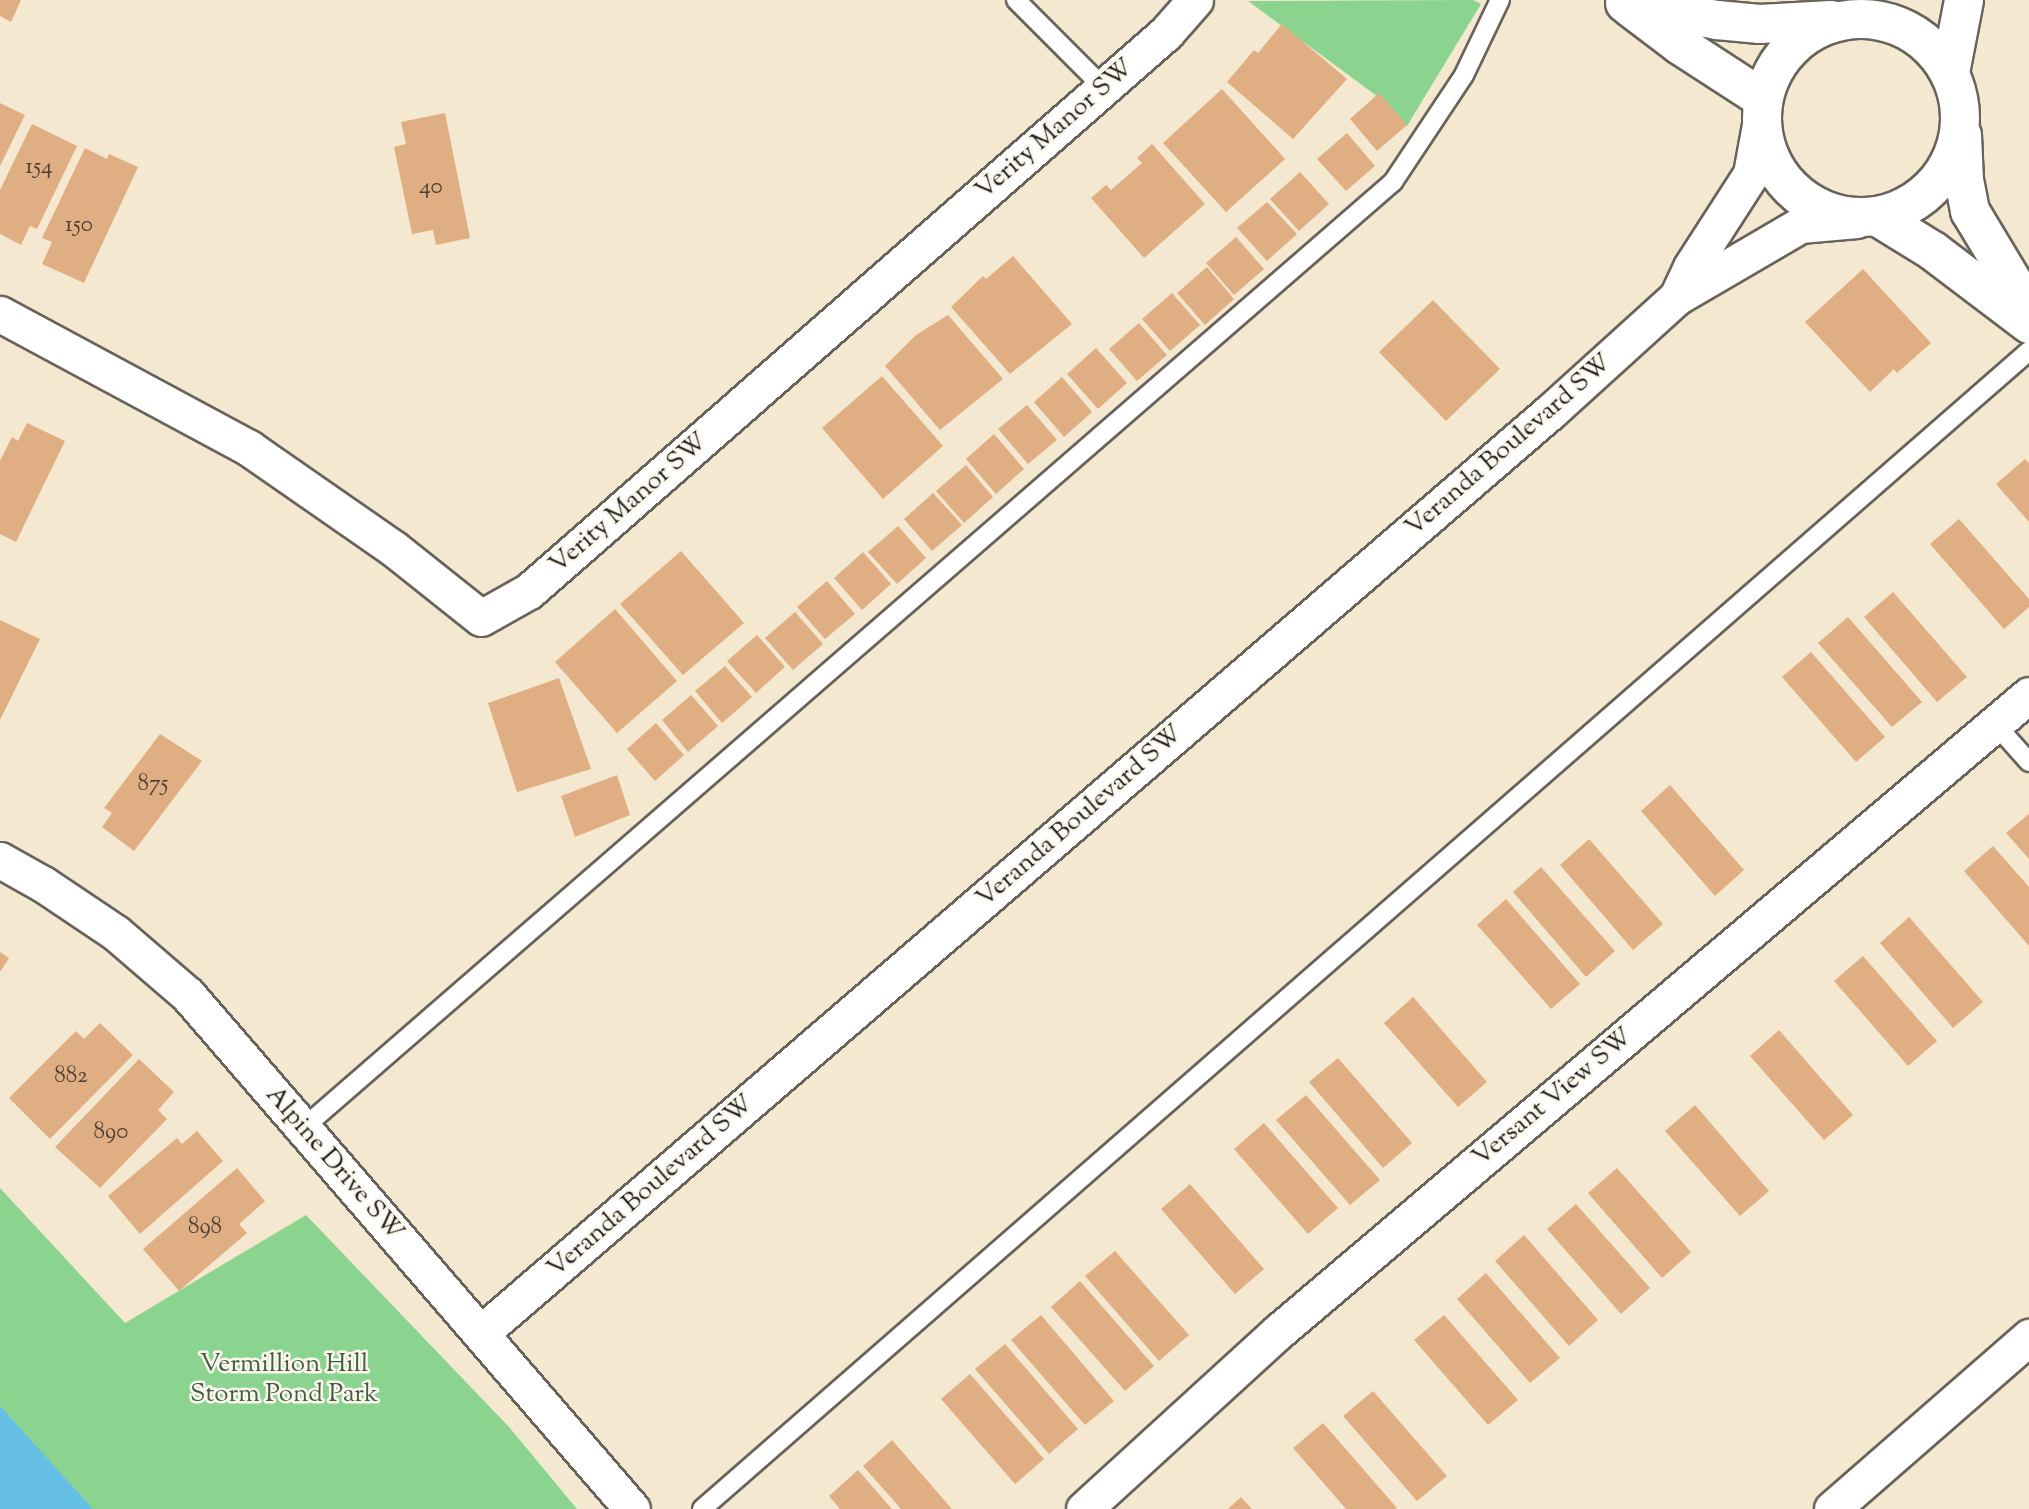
<!DOCTYPE html>
<style>
body{margin:0}
#map{position:relative;width:2029px;height:1509px;overflow:hidden;background:#f5e8d0;font-family:"Sorts Mill Goudy",serif}
div>[style]{position:absolute}
.green>*{inset:0;background:#8bd490}
.water>*{inset:0;background:#66bfe4}
.building>*{inset:0;background:#e0ae83}
.roads{filter:drop-shadow(2px 0 #68635b) drop-shadow(-2px 0 #68635b) drop-shadow(0 2px #68635b) drop-shadow(0 -2px #68635b)}
.lane>*{height:18px;margin:-9px;padding:0 9px;transform-origin:9px;border-radius:9px;background:#fff}
.street>*{height:35px;margin:-17.5px;padding:0 17.5px;transform-origin:17.5px;border-radius:17.5px;background:#fff}
.secondary>*{height:38px;margin:-19px;padding:0 19px;transform-origin:19px;border-radius:19px;background:#fff}
.secondary>.ring{margin:-19px;padding:0;box-sizing:content-box;background:none;border:38px solid #fff;border-radius:50%}
span{translate:-50% -50%;white-space:nowrap;text-align:center;line-height:1.15;-webkit-text-stroke:5px #fbf7ec;paint-order:stroke}
.number-label{font-size:23px;color:#4d4036}
.number-label span{-webkit-text-stroke-width:0}
.street-label{font-size:26px;color:#1c1c1c}
.park-label{font-size:26px;color:#435c45}
</style>
<div id="map">
<div class="green">
<div style="clip-path:polygon(1473px 0,1481px 4px,1407px 126px,1381px 99px,1248px 1px)"></div>
<div style="clip-path:polygon(0 1188px,125px 1323px,306px 1215px,509px 1427px,577px 1509px,0 1509px)"></div>
</div>
<div class="water">
<div style="clip-path:polygon(0 1406px,93px 1509px,0 1509px)"></div>
</div>
<div class="building">
<div style="clip-path:polygon(0 0,21px 0,11px 22px,0 16px)"></div>
<div style="clip-path:polygon(1282px 24px,1347px 79px,1293px 139px,1227px 82px,1254px 50px,1258px 53px)"></div>
<div style="clip-path:polygon(1222px 89px,1285px 159px,1226px 212px,1163px 143px)"></div>
<div style="clip-path:polygon(1379px 93px,1407px 125px,1377px 151px,1350px 119px)"></div>
<div style="clip-path:polygon(0 103px,25px 115px,0 166px)"></div>
<div style="clip-path:polygon(445px 113px,470px 238px,436px 245px,433px 230px,412px 234px,394px 147px,406px 144px,401px 122px)"></div>
<div style="clip-path:polygon(32px 124px,77px 146px,37px 229px,30px 226px,21px 245px,0 234px,0 190px)"></div>
<div style="clip-path:polygon(1347px 133px,1375px 166px,1346px 191px,1317px 159px)"></div>
<div style="clip-path:polygon(1152px 144px,1205px 204px,1144px 258px,1091px 198px,1106px 185px,1111px 190px,1142px 163px,1137px 158px)"></div>
<div style="clip-path:polygon(85px 148px,107px 159px,109px 154px,138px 167px,84px 283px,42px 264px,52px 242px,42px 238px)"></div>
<div style="clip-path:polygon(1300px 172px,1329px 204px,1299px 231px,1270px 199px)"></div>
<div style="clip-path:polygon(1267px 202px,1297px 234px,1267px 261px,1237px 228px)"></div>
<div style="clip-path:polygon(1236px 237px,1264px 269px,1234px 295px,1206px 263px)"></div>
<div style="clip-path:polygon(1013px 256px,1072px 324px,1010px 374px,951px 307px,983px 276px,986px 279px)"></div>
<div style="clip-path:polygon(1207px 267px,1234px 299px,1205px 325px,1177px 293px)"></div>
<div style="clip-path:polygon(1863px 269px,1931px 343px,1897px 373px,1894px 369px,1870px 392px,1805px 322px)"></div>
<div style="clip-path:polygon(1172px 293px,1200px 325px,1170px 351px,1142px 319px)"></div>
<div style="clip-path:polygon(1433px 300px,1500px 369px,1446px 421px,1379px 352px)"></div>
<div style="clip-path:polygon(948px 315px,1003px 379px,940px 430px,885px 366px,916px 335px)"></div>
<div style="clip-path:polygon(1139px 323px,1167px 355px,1137px 381px,1109px 349px)"></div>
<div style="clip-path:polygon(1096px 348px,1127px 383px,1098px 409px,1067px 374px)"></div>
<div style="clip-path:polygon(882px 376px,943px 446px,883px 499px,822px 428px)"></div>
<div style="clip-path:polygon(1062px 377px,1092px 412px,1064px 437px,1034px 402px)"></div>
<div style="clip-path:polygon(1027px 405px,1057px 440px,1028px 464px,998px 429px)"></div>
<div style="clip-path:polygon(27px 423px,65px 441px,16px 542px,0 534px,0 461px,12px 437px,18px 441px)"></div>
<div style="clip-path:polygon(994px 434px,1024px 469px,996px 494px,966px 459px)"></div>
<div style="clip-path:polygon(2025px 459px,2029px 463px,2029px 522px,1996px 484px)"></div>
<div style="clip-path:polygon(966px 465px,993px 497px,964px 523px,936px 491px)"></div>
<div style="clip-path:polygon(933px 493px,962px 525px,932px 551px,904px 519px)"></div>
<div style="clip-path:polygon(1959px 519px,2029px 599px,2029px 607px,2004px 629px,1930px 544px)"></div>
<div style="clip-path:polygon(898px 526px,926px 558px,897px 584px,868px 552px)"></div>
<div style="clip-path:polygon(681px 551px,744px 623px,683px 675px,620px 604px)"></div>
<div style="clip-path:polygon(863px 552px,891px 584px,862px 610px,834px 578px)"></div>
<div style="clip-path:polygon(827px 581px,855px 614px,825px 639px,797px 607px)"></div>
<div style="clip-path:polygon(1893px 592px,1967px 677px,1937px 702px,1864px 617px)"></div>
<div style="clip-path:polygon(615px 609px,677px 681px,617px 733px,555px 662px)"></div>
<div style="clip-path:polygon(795px 612px,823px 644px,793px 670px,765px 638px)"></div>
<div style="clip-path:polygon(1848px 617px,1922px 702px,1892px 727px,1818px 643px)"></div>
<div style="clip-path:polygon(0 620px,40px 639px,0 720px)"></div>
<div style="clip-path:polygon(757px 635px,785px 667px,756px 693px,727px 661px)"></div>
<div style="clip-path:polygon(1811px 652px,1885px 737px,1856px 762px,1782px 677px)"></div>
<div style="clip-path:polygon(725px 666px,752px 697px,722px 723px,695px 691px)"></div>
<div style="clip-path:polygon(559px 678px,591px 769px,517px 792px,488px 703px)"></div>
<div style="clip-path:polygon(691px 695px,718px 726px,688px 752px,662px 720px)"></div>
<div style="clip-path:polygon(656px 723px,684px 755px,655px 781px,627px 749px)"></div>
<div style="clip-path:polygon(160px 734px,202px 761px,134px 851px,102px 827px,112px 813px,104px 808px)"></div>
<div style="clip-path:polygon(617px 775px,630px 815px,575px 837px,561px 796px)"></div>
<div style="clip-path:polygon(1670px 785px,1744px 870px,1715px 896px,1641px 811px)"></div>
<div style="clip-path:polygon(2029px 814px,2029px 859px,2006px 833px)"></div>
<div style="clip-path:polygon(1589px 839px,1663px 924px,1633px 950px,1560px 865px)"></div>
<div style="clip-path:polygon(1993px 846px,2029px 887px,2029px 946px,1964px 871px)"></div>
<div style="clip-path:polygon(1541px 867px,1615px 951px,1586px 977px,1513px 892px)"></div>
<div style="clip-path:polygon(1506px 899px,1580px 984px,1551px 1009px,1477px 925px)"></div>
<div style="clip-path:polygon(1909px 917px,1983px 1002px,1953px 1028px,1880px 943px)"></div>
<div style="clip-path:polygon(0 952px,9px 958px,0 972px)"></div>
<div style="clip-path:polygon(1863px 956px,1937px 1041px,1908px 1066px,1834px 981px)"></div>
<div style="clip-path:polygon(1413px 997px,1487px 1082px,1458px 1107px,1384px 1023px)"></div>
<div style="clip-path:polygon(100px 1023px,133px 1055px,50px 1139px,9px 1098px,76px 1031px,84px 1039px)"></div>
<div style="clip-path:polygon(1779px 1030px,1853px 1115px,1824px 1140px,1750px 1056px)"></div>
<div style="clip-path:polygon(1338px 1058px,1412px 1143px,1383px 1168px,1309px 1082px)"></div>
<div style="clip-path:polygon(139px 1059px,174px 1092px,158px 1110px,167px 1119px,100px 1188px,55px 1147px)"></div>
<div style="clip-path:polygon(1306px 1095px,1380px 1180px,1350px 1205px,1276px 1120px)"></div>
<div style="clip-path:polygon(1695px 1105px,1769px 1191px,1740px 1216px,1665px 1131px)"></div>
<div style="clip-path:polygon(1264px 1123px,1338px 1208px,1308px 1234px,1234px 1149px)"></div>
<div style="clip-path:polygon(197px 1131px,223px 1161px,140px 1234px,108px 1196px,177px 1138px,182px 1144px)"></div>
<div style="clip-path:polygon(237px 1168px,265px 1201px,239px 1224px,247px 1233px,179px 1291px,143px 1249px)"></div>
<div style="clip-path:polygon(1617px 1168px,1691px 1252px,1662px 1278px,1588px 1193px)"></div>
<div style="clip-path:polygon(1190px 1184px,1264px 1269px,1235px 1294px,1161px 1209px)"></div>
<div style="clip-path:polygon(1576px 1204px,1650px 1288px,1621px 1314px,1547px 1229px)"></div>
<div style="clip-path:polygon(1524px 1235px,1598px 1320px,1569px 1346px,1495px 1261px)"></div>
<div style="clip-path:polygon(1115px 1251px,1189px 1335px,1159px 1361px,1085px 1276px)"></div>
<div style="clip-path:polygon(1486px 1273px,1560px 1358px,1530px 1383px,1457px 1299px)"></div>
<div style="clip-path:polygon(1080px 1281px,1154px 1366px,1125px 1391px,1051px 1307px)"></div>
<div style="clip-path:polygon(1041px 1315px,1114px 1401px,1085px 1425px,1011px 1340px)"></div>
<div style="clip-path:polygon(1444px 1315px,1518px 1400px,1488px 1425px,1414px 1340px)"></div>
<div style="clip-path:polygon(1005px 1344px,1078px 1429px,1049px 1454px,975px 1369px)"></div>
<div style="clip-path:polygon(970px 1374px,1044px 1459px,1015px 1484px,941px 1399px)"></div>
<div style="clip-path:polygon(1373px 1391px,1447px 1476px,1417px 1501px,1343px 1416px)"></div>
<div style="clip-path:polygon(1323px 1423px,1397px 1508px,1395px 1509px,1346px 1509px,1293px 1448px)"></div>
<div style="clip-path:polygon(892px 1440px,952px 1509px,901px 1509px,863px 1466px)"></div>
<div style="clip-path:polygon(858px 1470px,892px 1509px,840px 1509px,829px 1496px)"></div>
<div style="clip-path:polygon(1241px 1497px,1252px 1509px,1228px 1509px)"></div>
</div>
<div class="roads">
<div class="lane">
<div style="left:1016px;top:0;width:124px;rotate:45deg"></div>
<div style="left:1995px;top:724px;width:51px;rotate:48.2deg"></div>
<div style="left:302px;top:1129px;width:1445px;rotate:-40.96deg"></div>
<div style="left:1393px;top:182px;width:128px;rotate:-56.4deg"></div>
<div style="left:1464px;top:75px;width:83px;rotate:-64.4deg"></div>
<div style="left:702px;top:1509px;width:1761px;rotate:-41.11deg"></div>
</div>
<div class="street">
<div style="left:1677px;top:297px;width:33px;rotate:-65deg"></div>
<div style="left:1691px;top:267px;width:111px;rotate:-57.2deg"></div>
<div style="left:1751px;top:174px;width:56px;rotate:-79.7deg"></div>
<div style="left:0;top:314px;width:283px;rotate:28.3deg"></div>
<div style="left:249px;top:448px;width:175px;rotate:34.8deg"></div>
<div style="left:393px;top:548px;width:112px;rotate:38.5deg"></div>
<div style="left:481px;top:618px;width:55px;rotate:-29.4deg"></div>
<div style="left:529px;top:591px;width:847px;rotate:-41.22deg"></div>
<div style="left:1166px;top:33px;width:44px;rotate:-48.7deg"></div>
<div style="left:0;top:860px;width:49px;rotate:29.2deg"></div>
<div style="left:43px;top:884px;width:88px;rotate:33.9deg"></div>
<div style="left:116px;top:933px;width:95px;rotate:40.7deg"></div>
<div style="left:188px;top:995px;width:679px;rotate:49.18deg"></div>
<div style="left:481px;top:1333px;width:1411px;rotate:-40.75deg"></div>
<div style="left:1550px;top:412px;width:171px;rotate:-42.2deg"></div>
<div style="left:1677px;top:297px;width:143px;rotate:-30.3deg"></div>
<div style="left:1800px;top:225px;width:57px;rotate:-5deg"></div>
<div style="left:1084px;top:1509px;width:264px;rotate:-42.4deg"></div>
<div style="left:1279px;top:1331px;width:983px;rotate:-40.3deg"></div>
<div style="left:1832px;top:1509px;width:262px;rotate:-41.1deg"></div>
</div>
<div class="secondary">
<div style="left:1625px;top:3px;width:94px;rotate:10.5deg"></div>
<div style="left:1717px;top:20px;width:43px;rotate:5.3deg"></div>
<div style="left:1760px;top:24px;width:71px;rotate:-3.2deg"></div>
<div style="left:1630px;top:7px;width:63px;rotate:37.2deg"></div>
<div style="left:1680px;top:45px;width:99px;rotate:33deg"></div>
<div class="ring" style="left:1762px;top:19px;width:160px;height:160px"></div>
<div style="left:1950px;top:73px;width:74px;rotate:-79.1deg"></div>
<div style="left:1962px;top:135px;width:45px;rotate:87.5deg"></div>
<div style="left:1964px;top:180px;width:32px;rotate:79deg"></div>
<div style="left:1970px;top:211px;width:114px;rotate:59deg"></div>
<div style="left:1878px;top:217px;width:65px;rotate:31.7deg"></div>
<div style="left:1933px;top:251px;width:121px;rotate:37.2deg"></div>
</div>
</div>
<div class="number-label">
<span style="left:39px;top:168px">154</span>
<span style="left:431px;top:188px">40</span>
<span style="left:79px;top:226px">150</span>
<span style="left:153px;top:785px">875</span>
<span style="left:71px;top:1077px">882</span>
<span style="left:111px;top:1133px">890</span>
<span style="left:205px;top:1228px">898</span>
</div>
<div class="street-label">
<span style="left:1055px;top:130px;rotate:-41deg">Verity Manor SW</span>
<span style="left:1509px;top:446px;rotate:-41deg">Veranda Boulevard SW</span>
<span style="left:629px;top:504px;rotate:-41deg">Verity Manor SW</span>
<span style="left:1080px;top:817px;rotate:-41deg">Veranda Boulevard SW</span>
<span style="left:1553px;top:1098px;rotate:-40deg">Versant View SW</span>
<span style="left:334px;top:1164px;rotate:49deg">Alpine Drive SW</span>
<span style="left:651px;top:1187px;rotate:-41deg">Veranda Boulevard SW</span>
</div>
<div class="park-label">
<span style="left:284px;top:1380px">Vermillion Hill<br>Storm Pond Park</span>
</div>
</div>
